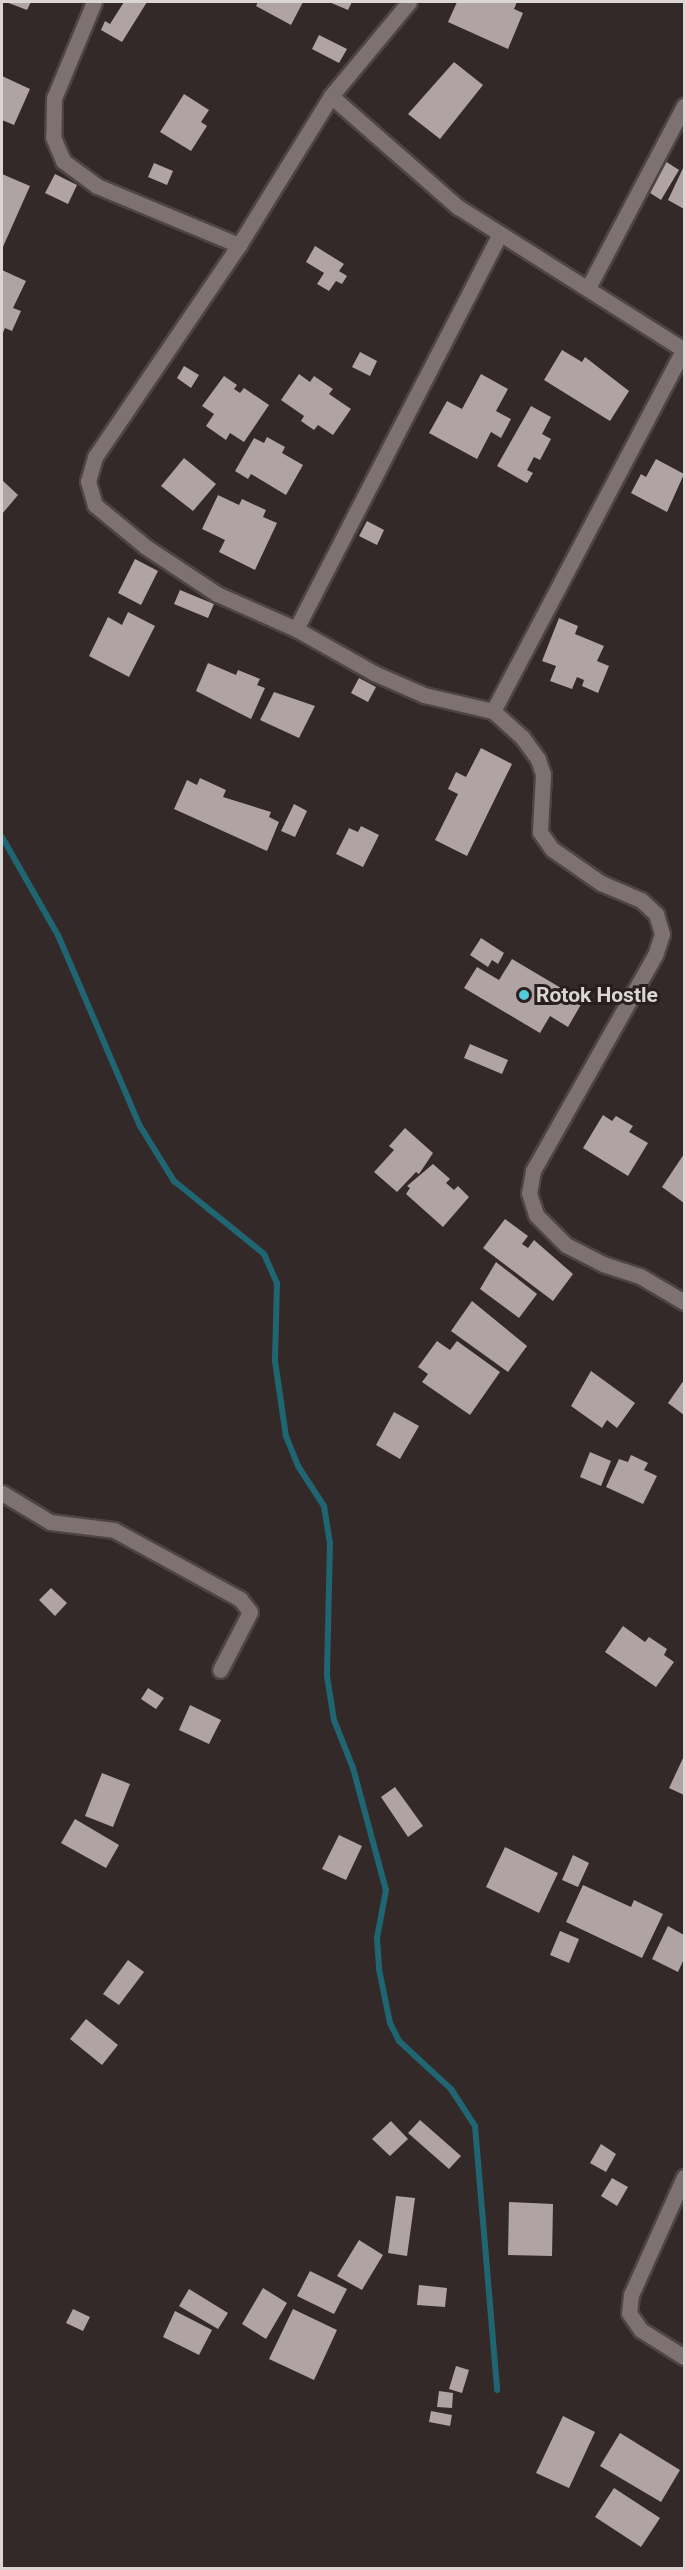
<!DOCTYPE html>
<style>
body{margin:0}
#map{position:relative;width:686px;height:2570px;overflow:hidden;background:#332929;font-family:Roboto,sans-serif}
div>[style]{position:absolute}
.stream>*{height:6px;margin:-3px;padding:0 3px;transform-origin:3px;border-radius:3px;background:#1f6672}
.building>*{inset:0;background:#b0a3a3}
.roads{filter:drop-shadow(2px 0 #4d4445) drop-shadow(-2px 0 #4d4445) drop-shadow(0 2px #4d4445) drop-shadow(0 -2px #4d4445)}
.minor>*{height:15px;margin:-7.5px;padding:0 7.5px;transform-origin:7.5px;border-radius:7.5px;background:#7e7171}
.dots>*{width:16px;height:16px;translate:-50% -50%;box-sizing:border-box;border:3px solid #291f1f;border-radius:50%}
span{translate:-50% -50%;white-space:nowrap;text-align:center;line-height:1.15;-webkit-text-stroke:6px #291f1f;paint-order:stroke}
.poi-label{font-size:21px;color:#dcd5d5;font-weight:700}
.left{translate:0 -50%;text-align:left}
.frame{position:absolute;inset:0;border:3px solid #dcd5d5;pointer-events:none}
</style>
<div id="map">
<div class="stream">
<div style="left:2px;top:837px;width:113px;rotate:60.3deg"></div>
<div style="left:58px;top:935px;width:208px;rotate:66.8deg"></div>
<div style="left:140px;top:1126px;width:65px;rotate:58.3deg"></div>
<div style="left:174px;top:1181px;width:116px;rotate:39deg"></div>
<div style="left:264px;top:1254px;width:32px;rotate:66deg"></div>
<div style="left:277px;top:1283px;width:78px;rotate:91.5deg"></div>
<div style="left:275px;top:1361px;width:76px;rotate:81.7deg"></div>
<div style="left:286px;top:1436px;width:32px;rotate:68deg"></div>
<div style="left:298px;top:1466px;width:48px;rotate:57deg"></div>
<div style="left:324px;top:1506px;width:36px;rotate:81deg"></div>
<div style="left:330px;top:1542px;width:134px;rotate:91.3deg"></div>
<div style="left:327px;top:1676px;width:45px;rotate:81deg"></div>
<div style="left:334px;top:1720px;width:52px;rotate:68.4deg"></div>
<div style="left:353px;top:1768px;width:126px;rotate:74.9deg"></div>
<div style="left:386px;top:1890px;width:49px;rotate:100.6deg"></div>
<div style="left:377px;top:1938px;width:31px;rotate:86deg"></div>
<div style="left:379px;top:1969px;width:55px;rotate:78.5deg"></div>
<div style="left:390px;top:2023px;width:20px;rotate:63deg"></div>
<div style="left:399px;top:2041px;width:71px;rotate:42.7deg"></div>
<div style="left:451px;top:2089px;width:44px;rotate:57deg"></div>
<div style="left:475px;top:2126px;width:265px;rotate:85.2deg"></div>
</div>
<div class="building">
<div style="clip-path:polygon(6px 2px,31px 2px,27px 10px)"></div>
<div style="clip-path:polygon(124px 2px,147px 2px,122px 42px,101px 30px,105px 21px,110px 24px)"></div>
<div style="clip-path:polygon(258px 2px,303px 2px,291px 25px,256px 6px)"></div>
<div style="clip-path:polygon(329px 2px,352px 2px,348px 10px)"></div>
<div style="clip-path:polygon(457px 2px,517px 2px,514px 9px,523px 13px,508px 49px,448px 22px)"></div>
<div style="clip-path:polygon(319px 35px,347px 49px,339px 63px,312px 49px)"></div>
<div style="clip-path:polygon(454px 62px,483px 85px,440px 139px,408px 114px)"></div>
<div style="clip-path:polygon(2px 76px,30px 89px,14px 125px,2px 120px)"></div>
<div style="clip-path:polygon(184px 94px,209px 110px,201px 122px,207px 126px,191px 151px,160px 132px)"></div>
<div style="clip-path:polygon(662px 159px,679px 170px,661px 200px,644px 189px)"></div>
<div style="clip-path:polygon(154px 163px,173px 171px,167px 185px,148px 177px)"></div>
<div style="clip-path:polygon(684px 166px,684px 209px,668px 200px)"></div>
<div style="clip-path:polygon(2px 174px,30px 186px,2px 249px)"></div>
<div style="clip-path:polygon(55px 174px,77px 185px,68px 204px,45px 193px)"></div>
<div style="clip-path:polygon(315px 246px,344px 264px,339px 271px,347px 276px,342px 284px,336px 281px,329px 291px,317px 284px,324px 273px,306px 262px)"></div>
<div style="clip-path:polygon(2px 270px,26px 281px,13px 308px,21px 311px,12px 331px,5px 328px,2px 335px)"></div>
<div style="clip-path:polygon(562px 350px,582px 362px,585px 357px,629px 391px,610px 421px,544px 380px)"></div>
<div style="clip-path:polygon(360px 352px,377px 361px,370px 376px,352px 367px)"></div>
<div style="clip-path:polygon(184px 366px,199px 375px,191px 388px,177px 378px)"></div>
<div style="clip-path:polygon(299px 374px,310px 382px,314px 376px,333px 389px,329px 394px,351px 409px,333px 435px,318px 425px,314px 430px,301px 421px,304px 416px,281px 400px)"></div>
<div style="clip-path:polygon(481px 374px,508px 389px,496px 411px,511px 419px,501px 438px,491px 432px,477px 459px,429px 433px,447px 401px,462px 409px)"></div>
<div style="clip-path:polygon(224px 376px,237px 385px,234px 389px,240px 393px,244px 388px,269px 405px,244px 442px,230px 433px,226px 440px,206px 426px,214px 414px,202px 406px)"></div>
<div style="clip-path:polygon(531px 406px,551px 417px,542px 434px,551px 439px,540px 460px,534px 457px,527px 470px,533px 473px,527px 483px,497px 466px)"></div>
<div style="clip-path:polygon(267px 437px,285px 447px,282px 453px,303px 465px,286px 495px,251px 474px,248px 479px,235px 471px,254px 438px,264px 443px)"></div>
<div style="clip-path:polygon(184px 458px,216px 484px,193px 511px,161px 486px)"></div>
<div style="clip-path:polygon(656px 459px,684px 474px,667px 512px,631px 493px,641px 474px,646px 477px)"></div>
<div style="clip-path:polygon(2px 480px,18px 495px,2px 514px)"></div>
<div style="clip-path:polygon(218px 495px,239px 505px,242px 499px,266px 510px,263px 517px,277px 523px,255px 570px,219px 552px,225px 540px,202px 529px)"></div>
<div style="clip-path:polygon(367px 521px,384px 530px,377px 545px,359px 536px)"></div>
<div style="clip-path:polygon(135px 559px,158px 571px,141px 605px,118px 593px)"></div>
<div style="clip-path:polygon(180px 590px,214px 604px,208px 618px,174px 604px)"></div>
<div style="clip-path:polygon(128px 612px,155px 626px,129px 677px,89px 656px,108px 617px,122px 625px)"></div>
<div style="clip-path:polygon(559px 618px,578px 626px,575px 634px,604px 646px,597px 661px,609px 666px,598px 693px,582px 686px,584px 680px,577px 677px,572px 689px,550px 681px,556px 666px,542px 661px)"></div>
<div style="clip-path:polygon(208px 663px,236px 675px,238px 670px,260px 679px,257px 685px,265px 688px,251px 719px,196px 691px)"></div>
<div style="clip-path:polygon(359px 678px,376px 687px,368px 702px,351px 693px)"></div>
<div style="clip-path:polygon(274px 692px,315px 706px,299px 738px,260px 720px)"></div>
<div style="clip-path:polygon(481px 748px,512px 764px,467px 856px,435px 840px,458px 794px,448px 789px,456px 772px,466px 777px)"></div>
<div style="clip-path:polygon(200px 778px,226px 790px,223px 797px,271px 812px,269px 817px,279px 822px,267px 851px,174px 809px,187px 780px,197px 785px)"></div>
<div style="clip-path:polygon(294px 804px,307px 811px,295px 837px,281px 831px)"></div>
<div style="clip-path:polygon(361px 826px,379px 835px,363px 867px,336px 854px,349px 828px,358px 832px)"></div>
<div style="clip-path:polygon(481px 938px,504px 953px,498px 964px,492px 960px,488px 967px,470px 955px)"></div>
<div style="clip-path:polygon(512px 959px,583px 1001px,568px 1027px,550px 1016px,540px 1033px,464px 988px,477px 967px,499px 980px)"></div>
<div style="clip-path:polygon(470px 1044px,508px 1060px,502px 1074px,464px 1058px)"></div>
<div style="clip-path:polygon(603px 1115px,612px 1121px,616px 1116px,633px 1126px,629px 1132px,648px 1143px,628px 1176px,583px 1148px)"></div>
<div style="clip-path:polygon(405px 1128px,433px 1153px,419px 1174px,416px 1172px,397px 1192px,374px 1172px,394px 1150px,389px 1146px)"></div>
<div style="clip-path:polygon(684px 1154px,684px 1203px,662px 1187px)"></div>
<div style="clip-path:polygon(433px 1164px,450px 1179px,446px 1183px,454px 1190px,458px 1186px,469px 1197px,443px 1227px,406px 1194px,410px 1188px,407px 1186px)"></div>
<div style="clip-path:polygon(505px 1219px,528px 1236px,522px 1244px,528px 1248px,534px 1240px,573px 1274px,553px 1301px,483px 1248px)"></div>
<div style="clip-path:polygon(496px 1262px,537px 1294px,519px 1318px,480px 1289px)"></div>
<div style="clip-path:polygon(472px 1301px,527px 1346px,508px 1372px,451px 1331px)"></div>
<div style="clip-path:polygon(437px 1341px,450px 1350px,457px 1341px,500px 1372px,470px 1415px,422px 1382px,428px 1374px,418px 1367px)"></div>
<div style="clip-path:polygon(591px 1371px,635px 1403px,617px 1428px,607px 1420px,602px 1428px,571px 1406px)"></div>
<div style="clip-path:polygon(684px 1380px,684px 1415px,668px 1403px)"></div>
<div style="clip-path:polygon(394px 1412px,419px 1426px,400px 1459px,376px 1445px)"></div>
<div style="clip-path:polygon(590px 1452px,611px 1461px,601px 1486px,580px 1477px)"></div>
<div style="clip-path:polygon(631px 1455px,648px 1463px,644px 1470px,657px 1476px,643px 1504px,606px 1487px,619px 1459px,628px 1462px)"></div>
<div style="clip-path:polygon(51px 1588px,67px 1603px,55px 1616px,39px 1600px)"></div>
<div style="clip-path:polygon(623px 1626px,645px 1642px,649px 1637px,667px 1649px,664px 1655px,674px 1662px,656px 1687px,605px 1652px)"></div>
<div style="clip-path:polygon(148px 1688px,164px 1698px,156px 1709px,141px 1699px)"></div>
<div style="clip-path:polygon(190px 1705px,221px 1720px,209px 1744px,179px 1730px)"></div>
<div style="clip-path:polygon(684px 1756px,684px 1795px,669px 1788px)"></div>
<div style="clip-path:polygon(102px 1773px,130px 1784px,113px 1827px,85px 1816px)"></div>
<div style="clip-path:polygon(395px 1787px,423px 1826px,408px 1837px,381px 1797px)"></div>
<div style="clip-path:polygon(75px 1819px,119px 1845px,106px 1868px,61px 1843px)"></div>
<div style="clip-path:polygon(339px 1835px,362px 1846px,346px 1880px,322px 1869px)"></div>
<div style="clip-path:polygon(505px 1847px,558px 1873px,539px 1913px,486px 1887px)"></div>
<div style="clip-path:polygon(573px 1855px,589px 1863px,578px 1887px,562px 1880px)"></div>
<div style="clip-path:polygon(583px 1885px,631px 1907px,634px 1900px,663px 1914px,642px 1958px,566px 1922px)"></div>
<div style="clip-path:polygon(668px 1926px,684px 1935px,684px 1959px,678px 1972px,652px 1959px)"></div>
<div style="clip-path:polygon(560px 1931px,579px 1939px,569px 1963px,550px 1955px)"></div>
<div style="clip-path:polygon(128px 1960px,144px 1972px,119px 2005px,103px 1994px)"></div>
<div style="clip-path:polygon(86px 2019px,118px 2045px,102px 2065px,70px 2039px)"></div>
<div style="clip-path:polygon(420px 2120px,461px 2156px,449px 2169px,408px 2133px)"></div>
<div style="clip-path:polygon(391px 2121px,408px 2139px,390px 2156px,372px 2139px)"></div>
<div style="clip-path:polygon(601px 2144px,616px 2154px,606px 2172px,590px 2163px)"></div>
<div style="clip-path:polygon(612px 2178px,628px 2187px,617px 2206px,601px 2196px)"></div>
<div style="clip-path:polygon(396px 2196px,415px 2198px,407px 2256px,388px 2253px)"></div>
<div style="clip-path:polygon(509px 2202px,553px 2204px,552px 2256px,508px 2255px)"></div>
<div style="clip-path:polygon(359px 2240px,383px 2255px,362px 2290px,337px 2276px)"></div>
<div style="clip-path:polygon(310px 2271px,347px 2289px,334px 2314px,297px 2296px)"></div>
<div style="clip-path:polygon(419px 2285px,447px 2288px,445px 2307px,417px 2305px)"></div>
<div style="clip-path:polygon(263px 2288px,287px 2303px,266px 2339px,242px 2324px)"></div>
<div style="clip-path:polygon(189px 2289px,228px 2313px,218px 2329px,179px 2306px)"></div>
<div style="clip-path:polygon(73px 2309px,90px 2317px,83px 2331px,66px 2323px)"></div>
<div style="clip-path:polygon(293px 2309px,337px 2330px,314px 2380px,269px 2359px)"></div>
<div style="clip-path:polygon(175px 2311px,212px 2330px,199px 2355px,163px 2337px)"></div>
<div style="clip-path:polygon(456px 2366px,469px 2370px,462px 2393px,449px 2389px)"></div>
<div style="clip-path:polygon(439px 2391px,453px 2393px,452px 2408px,437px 2407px)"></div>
<div style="clip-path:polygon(431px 2411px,452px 2415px,450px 2426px,429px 2422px)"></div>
<div style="clip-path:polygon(563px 2416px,595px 2432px,569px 2488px,536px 2473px)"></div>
<div style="clip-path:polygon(620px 2433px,680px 2470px,661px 2502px,600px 2466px)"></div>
<div style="clip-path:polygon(614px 2488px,660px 2518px,641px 2547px,595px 2517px)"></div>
</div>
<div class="roads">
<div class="minor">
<div style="left:94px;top:2px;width:104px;rotate:112.6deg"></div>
<div style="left:54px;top:98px;width:39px;rotate:91deg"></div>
<div style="left:53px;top:137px;width:26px;rotate:67deg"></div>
<div style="left:63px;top:161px;width:42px;rotate:36.3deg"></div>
<div style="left:97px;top:186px;width:154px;rotate:22.6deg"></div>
<div style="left:239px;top:245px;width:175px;rotate:-58.3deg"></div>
<div style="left:409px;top:2px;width:122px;rotate:129.7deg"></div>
<div style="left:331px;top:96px;width:169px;rotate:41.2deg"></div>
<div style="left:458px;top:207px;width:267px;rotate:32.3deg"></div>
<div style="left:239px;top:245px;width:256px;rotate:124.2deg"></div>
<div style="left:95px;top:457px;width:25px;rotate:106deg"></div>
<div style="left:88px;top:481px;width:25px;rotate:74deg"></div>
<div style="left:95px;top:505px;width:66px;rotate:39.5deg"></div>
<div style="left:146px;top:547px;width:85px;rotate:33.5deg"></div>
<div style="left:217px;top:594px;width:86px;rotate:23.9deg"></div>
<div style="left:296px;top:629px;width:90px;rotate:29.4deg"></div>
<div style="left:374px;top:673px;width:55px;rotate:23.7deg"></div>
<div style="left:424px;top:695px;width:71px;rotate:13.1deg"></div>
<div style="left:493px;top:711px;width:39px;rotate:42deg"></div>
<div style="left:522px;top:737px;width:27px;rotate:54deg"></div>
<div style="left:538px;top:759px;width:16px;rotate:72deg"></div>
<div style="left:543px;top:774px;width:58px;rotate:93deg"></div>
<div style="left:540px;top:832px;width:21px;rotate:55deg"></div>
<div style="left:552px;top:849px;width:60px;rotate:34.8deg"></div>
<div style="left:601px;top:883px;width:43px;rotate:23deg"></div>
<div style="left:641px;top:900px;width:21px;rotate:43deg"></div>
<div style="left:656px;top:914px;width:21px;rotate:73deg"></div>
<div style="left:662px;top:934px;width:22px;rotate:108deg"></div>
<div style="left:655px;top:955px;width:248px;rotate:119.5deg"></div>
<div style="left:533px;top:1171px;width:22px;rotate:100deg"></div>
<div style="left:529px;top:1193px;width:23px;rotate:72deg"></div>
<div style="left:536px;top:1215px;width:42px;rotate:45deg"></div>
<div style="left:566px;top:1245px;width:42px;rotate:27.2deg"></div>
<div style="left:603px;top:1264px;width:39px;rotate:18deg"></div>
<div style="left:640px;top:1276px;width:51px;rotate:30.6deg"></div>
<div style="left:589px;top:286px;width:204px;rotate:-62.2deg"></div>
<div style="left:296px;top:629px;width:443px;rotate:-62.7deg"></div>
<div style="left:493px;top:711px;width:409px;rotate:-62.2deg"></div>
<div style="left:2px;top:1493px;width:56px;rotate:31.1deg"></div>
<div style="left:50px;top:1522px;width:64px;rotate:7.1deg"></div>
<div style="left:114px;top:1530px;width:144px;rotate:28.7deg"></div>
<div style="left:240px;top:1599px;width:16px;rotate:52deg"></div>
<div style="left:250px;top:1612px;width:65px;rotate:117.3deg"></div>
<div style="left:684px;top:2177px;width:129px;rotate:114.2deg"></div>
<div style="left:631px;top:2295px;width:18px;rotate:96deg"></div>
<div style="left:629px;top:2313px;width:21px;rotate:55deg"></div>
<div style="left:641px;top:2330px;width:51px;rotate:32.1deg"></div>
</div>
</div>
<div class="dots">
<div style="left:524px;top:995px;background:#54cade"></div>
</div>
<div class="poi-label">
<span class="left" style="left:536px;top:995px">Rotok Hostle</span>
</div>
<div class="frame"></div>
</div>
